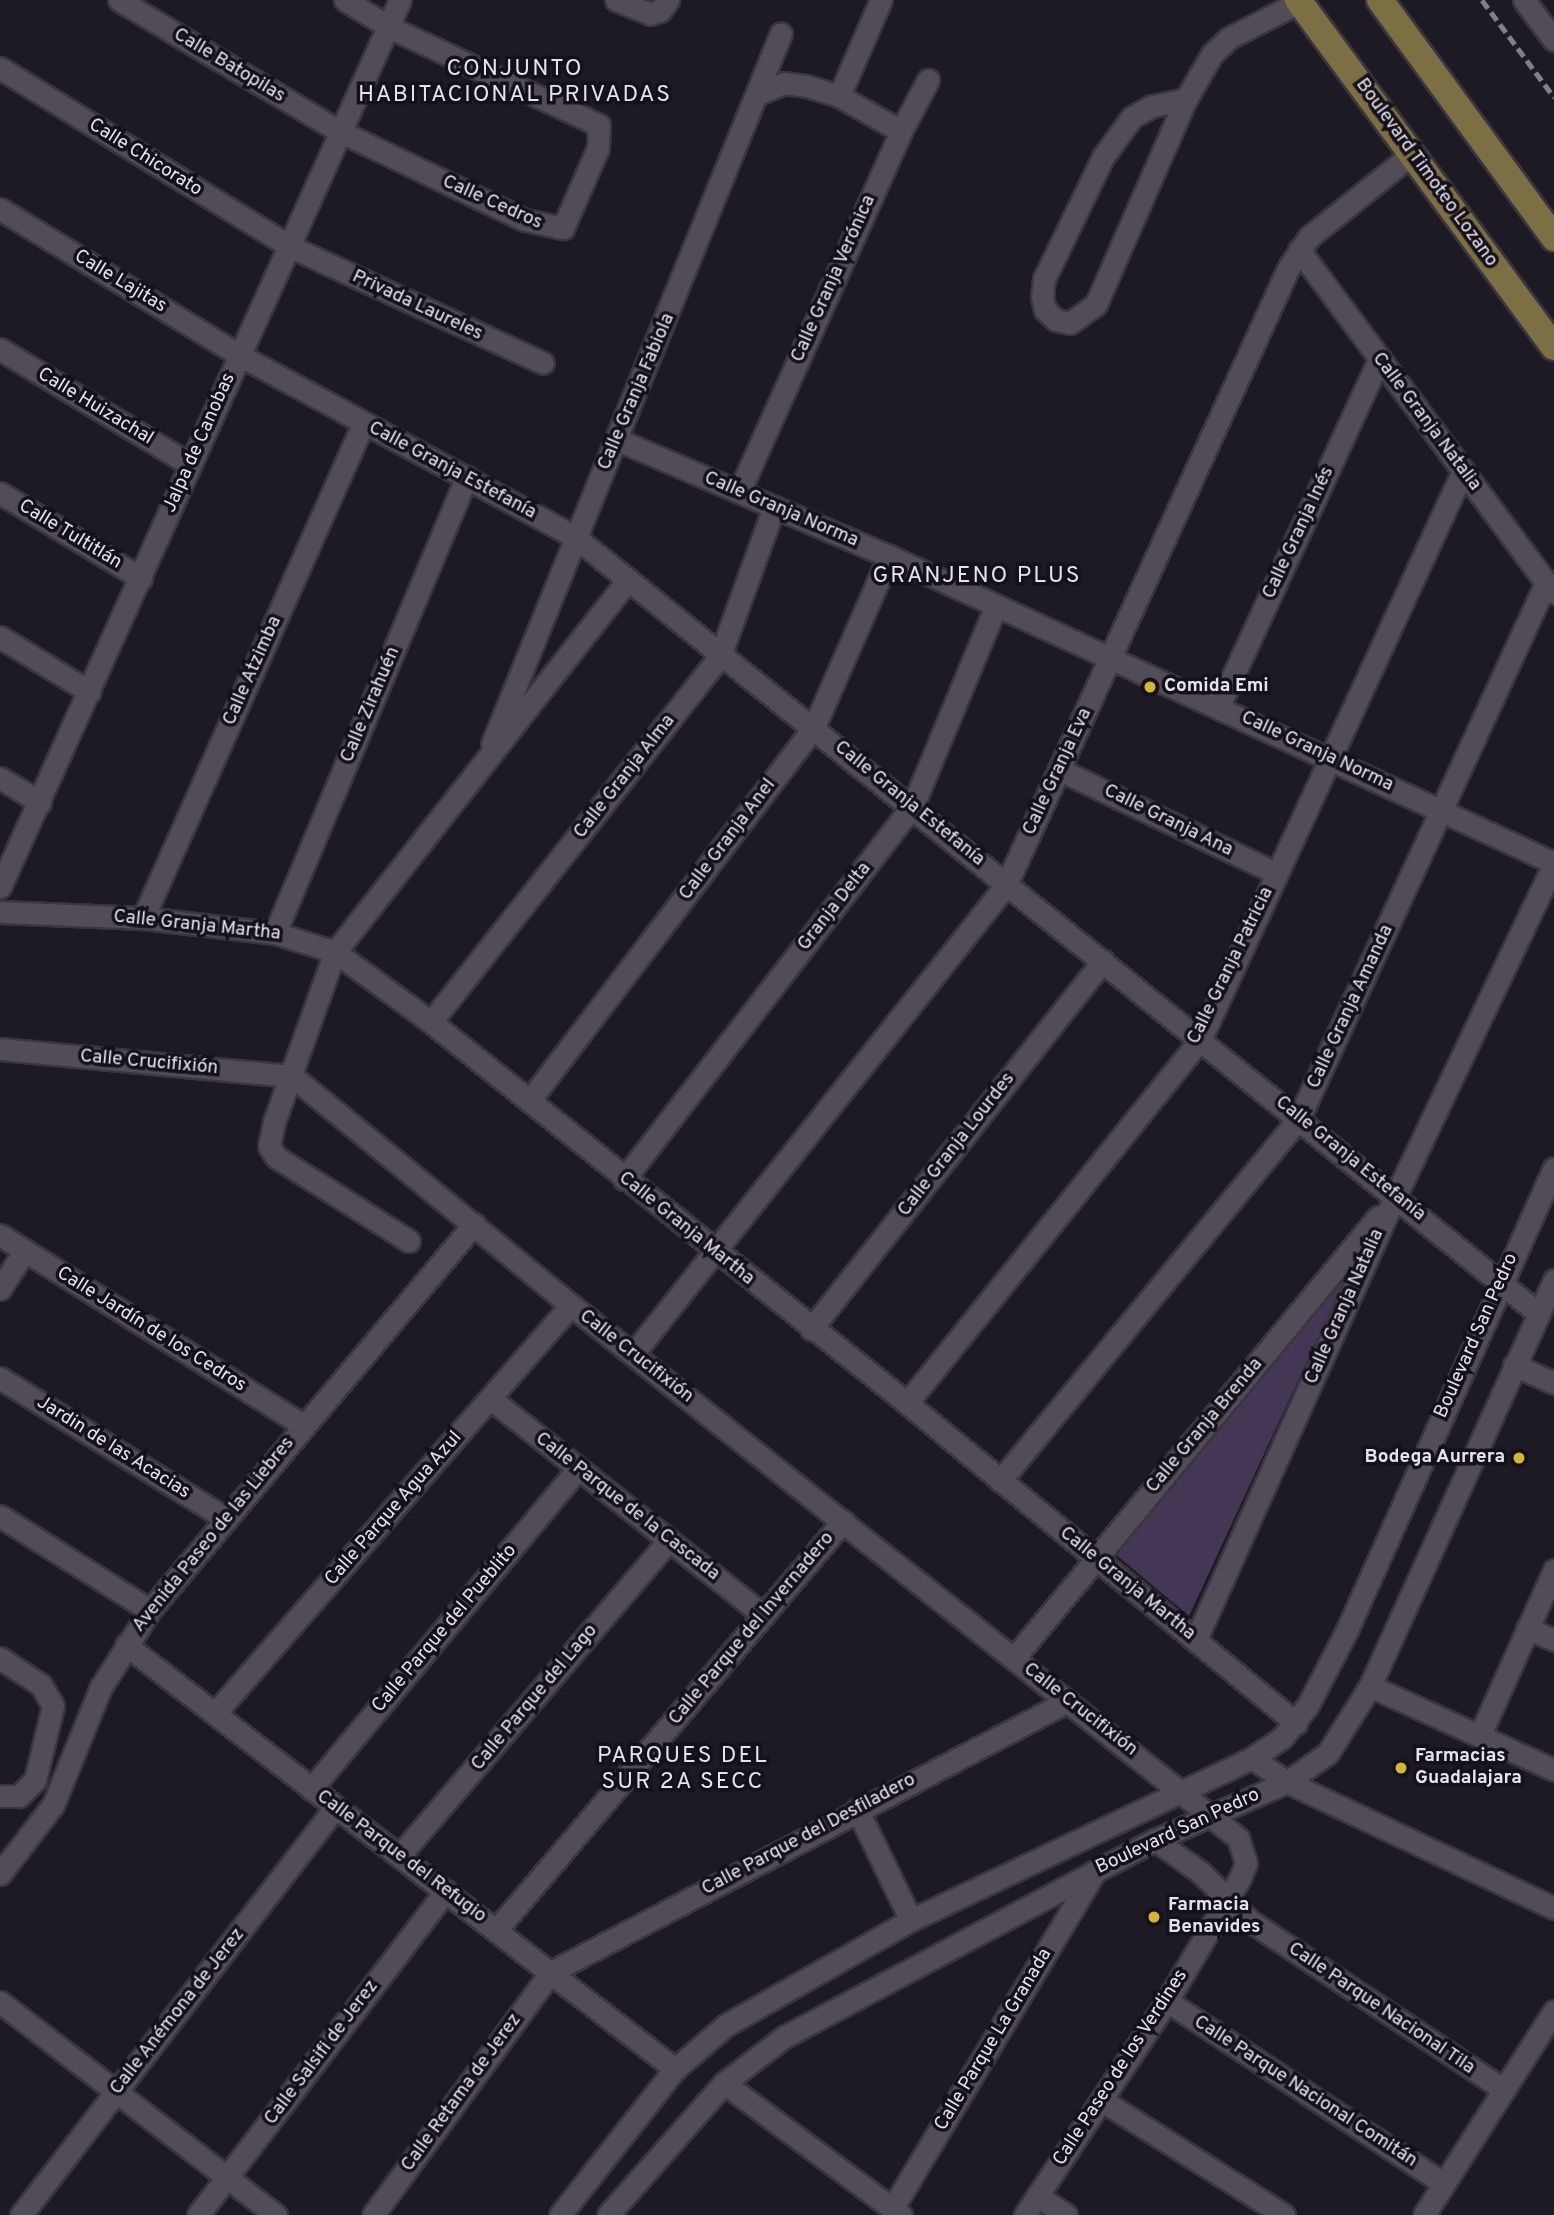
<!DOCTYPE html>
<meta charset="utf-8">
<style>
body{margin:0}
#map{position:relative;width:1554px;height:2215px;overflow:hidden;background:#1e1a24;font-family:Overpass,sans-serif}
div>[style]{position:absolute}
.green>*{inset:0;background:#443655}
.roads{filter:drop-shadow(2px 0 #39363e) drop-shadow(-2px 0 #39363e) drop-shadow(0 2px #39363e) drop-shadow(0 -2px #39363e)}
.minor>*{height:21px;margin:-10.5px;padding:0 10.5px;transform-origin:10.5px;border-radius:10.5px;background:#514c58}
.major>*{height:26px;margin:-13px;padding:0 13px;transform-origin:13px;border-radius:13px;background:#7d6f44}
.rail>*{height:5px;margin-top:-2.5px;transform-origin:0;background:repeating-linear-gradient(90deg,#837f88 0 10px,transparent 0 15px)}
.dots>*{width:19px;height:19px;translate:-50% -50%;box-sizing:border-box;border:4px solid #15111b;border-radius:50%}
span{translate:-50% -50%;white-space:nowrap;text-align:center;line-height:1.15;-webkit-text-stroke:7px #15111b;paint-order:stroke}
.street-label{font-size:19px;color:#e6e3ea}
.poi-label{font-size:19px;color:#e6e3ea;font-weight:700}
.left{translate:0 -50%;text-align:left}
.right{translate:-100% -50%;text-align:right}
.quarter-label{font-size:23px;color:#e6e3ea;letter-spacing:2px}
</style>
<div id="map">
<div class="green">
<div style="clip-path:polygon(1353px 1262px,1189px 1616px,1114px 1553px)"></div>
</div>
<div class="roads">
<div class="minor">
<div style="left:119px;top:0;width:256px;rotate:30.8deg"></div>
<div style="left:339px;top:131px;width:206px;rotate:25.6deg"></div>
<div style="left:525px;top:220px;width:39px;rotate:12deg"></div>
<div style="left:563px;top:228px;width:87px;rotate:-66.4deg"></div>
<div style="left:598px;top:148px;width:23px;rotate:-88deg"></div>
<div style="left:599px;top:125px;width:232px;rotate:-155deg"></div>
<div style="left:389px;top:27px;width:52px;rotate:-148.5deg"></div>
<div style="left:616px;top:0;width:37px;rotate:22deg"></div>
<div style="left:650px;top:14px;width:10px;rotate:-17deg"></div>
<div style="left:660px;top:11px;width:14px;rotate:-54deg"></div>
<div style="left:1524px;top:0;width:50px;rotate:53.1deg"></div>
<div style="left:0;top:68px;width:342px;rotate:31.6deg"></div>
<div style="left:291px;top:247px;width:277px;rotate:24.7deg"></div>
<div style="left:839px;top:96px;width:105px;rotate:-66.4deg"></div>
<div style="left:1186px;top:99px;width:35px;rotate:168deg"></div>
<div style="left:1152px;top:106px;width:23px;rotate:151deg"></div>
<div style="left:1132px;top:117px;width:49px;rotate:125.9deg"></div>
<div style="left:1103px;top:157px;width:136px;rotate:115.8deg"></div>
<div style="left:1044px;top:279px;width:18px;rotate:96deg"></div>
<div style="left:1042px;top:297px;width:13px;rotate:77deg"></div>
<div style="left:1045px;top:310px;width:15px;rotate:42deg"></div>
<div style="left:1056px;top:320px;width:14px;rotate:12deg"></div>
<div style="left:1070px;top:323px;width:32px;rotate:-36deg"></div>
<div style="left:1096px;top:304px;width:224px;rotate:-66.3deg"></div>
<div style="left:1186px;top:99px;width:52px;rotate:-60deg"></div>
<div style="left:1212px;top:54px;width:23px;rotate:-43deg"></div>
<div style="left:1229px;top:38px;width:79px;rotate:-27.2deg"></div>
<div style="left:901px;top:131px;width:58px;rotate:-62.1deg"></div>
<div style="left:0;top:209px;width:280px;rotate:31.4deg"></div>
<div style="left:239px;top:355px;width:382px;rotate:28.4deg"></div>
<div style="left:575px;top:537px;width:1237px;rotate:38.86deg"></div>
<div style="left:1299px;top:250px;width:427px;rotate:53.4deg"></div>
<div style="left:0;top:349px;width:221px;rotate:31.3deg"></div>
<div style="left:618px;top:440px;width:295px;rotate:23.2deg"></div>
<div style="left:889px;top:556px;width:732px;rotate:24.78deg"></div>
<div style="left:739px;top:492px;width:396px;rotate:-65.8deg"></div>
<div style="left:901px;top:131px;width:71px;rotate:-150.6deg"></div>
<div style="left:839px;top:96px;width:34px;rotate:-163deg"></div>
<div style="left:807px;top:86px;width:23px;rotate:-173deg"></div>
<div style="left:784px;top:83px;width:26px;rotate:157deg"></div>
<div style="left:0;top:493px;width:165px;rotate:31.1deg"></div>
<div style="left:0;top:637px;width:105px;rotate:31.4deg"></div>
<div style="left:1219px;top:706px;width:381px;rotate:-65.2deg"></div>
<div style="left:492px;top:744px;width:767px;rotate:-67.88deg"></div>
<div style="left:1060px;top:770px;width:239px;rotate:25.5deg"></div>
<div style="left:0;top:778px;width:47px;rotate:31deg"></div>
<div style="left:0;top:887px;width:973px;rotate:-65.73deg"></div>
<div style="left:0;top:912px;width:143px;rotate:2.4deg"></div>
<div style="left:143px;top:918px;width:133px;rotate:6.5deg"></div>
<div style="left:275px;top:933px;width:63px;rotate:17.6deg"></div>
<div style="left:335px;top:952px;width:119px;rotate:36.1deg"></div>
<div style="left:431px;top:1022px;width:610px;rotate:38.67deg"></div>
<div style="left:907px;top:1403px;width:504px;rotate:39.44deg"></div>
<div style="left:143px;top:918px;width:541px;rotate:-65.99deg"></div>
<div style="left:275px;top:933px;width:495px;rotate:-67.2deg"></div>
<div style="left:431px;top:1022px;width:466px;rotate:-51.7deg"></div>
<div style="left:720px;top:656px;width:158px;rotate:-70.1deg"></div>
<div style="left:0;top:1049px;width:293px;rotate:5.3deg"></div>
<div style="left:292px;top:1076px;width:361px;rotate:39.4deg"></div>
<div style="left:571px;top:1305px;width:854px;rotate:38.63deg"></div>
<div style="left:1238px;top:1838px;width:26px;rotate:72deg"></div>
<div style="left:1246px;top:1863px;width:16px;rotate:112deg"></div>
<div style="left:1240px;top:1878px;width:143px;rotate:120.7deg"></div>
<div style="left:1167px;top:2001px;width:257px;rotate:123.6deg"></div>
<div style="left:529px;top:1101px;width:470px;rotate:-52.7deg"></div>
<div style="left:814px;top:727px;width:187px;rotate:-66.3deg"></div>
<div style="left:624px;top:1179px;width:473px;rotate:-52.3deg"></div>
<div style="left:913px;top:805px;width:216px;rotate:-67.4deg"></div>
<div style="left:0;top:1235px;width:358px;rotate:32.1deg"></div>
<div style="left:409px;top:1241px;width:157px;rotate:-147.7deg"></div>
<div style="left:276px;top:1157px;width:13px;rotate:-122deg"></div>
<div style="left:269px;top:1146px;width:25px;rotate:-78deg"></div>
<div style="left:274px;top:1122px;width:181px;rotate:-70.3deg"></div>
<div style="left:335px;top:952px;width:474px;rotate:-51.8deg"></div>
<div style="left:0;top:1289px;width:46px;rotate:-57.3deg"></div>
<div style="left:811px;top:1329px;width:470px;rotate:-51.6deg"></div>
<div style="left:633px;top:1354px;width:599px;rotate:-51.5deg"></div>
<div style="left:1006px;top:885px;width:680px;rotate:-65.4deg"></div>
<div style="left:1289px;top:267px;width:36px;rotate:-56deg"></div>
<div style="left:1309px;top:237px;width:132px;rotate:-38.9deg"></div>
<div style="left:1514px;top:1365px;width:44px;rotate:24.2deg"></div>
<div style="left:0;top:1378px;width:265px;rotate:31.9deg"></div>
<div style="left:491px;top:1399px;width:348px;rotate:38.4deg"></div>
<div style="left:907px;top:1403px;width:469px;rotate:-51.1deg"></div>
<div style="left:1201px;top:1038px;width:625px;rotate:-65.2deg"></div>
<div style="left:1000px;top:1481px;width:470px;rotate:-50.5deg"></div>
<div style="left:1299px;top:1118px;width:589px;rotate:-65.22deg"></div>
<div style="left:0;top:1516px;width:177px;rotate:32.1deg"></div>
<div style="left:1527px;top:1628px;width:30px;rotate:24deg"></div>
<div style="left:1196px;top:1639px;width:487px;rotate:-65.8deg"></div>
<div style="left:1396px;top:1195px;width:367px;rotate:-64.5deg"></div>
<div style="left:126px;top:1645px;width:694px;rotate:37.68deg"></div>
<div style="left:0;top:1658px;width:49px;rotate:33.4deg"></div>
<div style="left:41px;top:1685px;width:24px;rotate:60deg"></div>
<div style="left:53px;top:1706px;width:76px;rotate:103.7deg"></div>
<div style="left:35px;top:1780px;width:23px;rotate:135deg"></div>
<div style="left:19px;top:1796px;width:19px;rotate:180deg"></div>
<div style="left:1014px;top:1658px;width:572px;rotate:-50.46deg"></div>
<div style="left:1370px;top:1686px;width:202px;rotate:24.5deg"></div>
<div style="left:216px;top:1712px;width:540px;rotate:-48.9deg"></div>
<div style="left:1480px;top:1735px;width:181px;rotate:-65.8deg"></div>
<div style="left:1252px;top:1758px;width:42px;rotate:34.4deg"></div>
<div style="left:1287px;top:1782px;width:295px;rotate:25.3deg"></div>
<div style="left:311px;top:1789px;width:417px;rotate:-50.2deg"></div>
<div style="left:857px;top:1809px;width:123px;rotate:64.1deg"></div>
<div style="left:1155px;top:1840px;width:55px;rotate:35.4deg"></div>
<div style="left:1200px;top:1872px;width:70px;rotate:44.4deg"></div>
<div style="left:1250px;top:1921px;width:305px;rotate:33.6deg"></div>
<div style="left:400px;top:1855px;width:414px;rotate:-49.5deg"></div>
<div style="left:0;top:1874px;width:87px;rotate:-52.5deg"></div>
<div style="left:53px;top:1805px;width:127px;rotate:-67.9deg"></div>
<div style="left:101px;top:1687px;width:91px;rotate:-57.5deg"></div>
<div style="left:150px;top:1610px;width:504px;rotate:-49.99deg"></div>
<div style="left:497px;top:1929px;width:535px;rotate:-49.7deg"></div>
<div style="left:1167px;top:2001px;width:331px;rotate:33.4deg"></div>
<div style="left:0;top:2002px;width:349px;rotate:37.7deg"></div>
<div style="left:724px;top:2083px;width:221px;rotate:36.7deg"></div>
<div style="left:1101px;top:2100px;width:216px;rotate:32.1deg"></div>
<div style="left:1037px;top:2196px;width:35px;rotate:33deg"></div>
<div style="left:892px;top:2209px;width:394px;rotate:-59deg"></div>
<div style="left:21px;top:2215px;width:513px;rotate:-52.37deg"></div>
<div style="left:198px;top:2215px;width:408px;rotate:-52.6deg"></div>
<div style="left:373px;top:2215px;width:301px;rotate:-53.8deg"></div>
<div style="left:551px;top:1972px;width:584px;rotate:-27.66deg"></div>
<div style="left:560px;top:2215px;width:186px;rotate:-51.8deg"></div>
<div style="left:675px;top:2069px;width:67px;rotate:-40.8deg"></div>
<div style="left:726px;top:2025px;width:213px;rotate:-29.6deg"></div>
<div style="left:911px;top:1920px;width:378px;rotate:-25.4deg"></div>
<div style="left:1252px;top:1758px;width:36px;rotate:-34deg"></div>
<div style="left:1282px;top:1738px;width:42px;rotate:-51.8deg"></div>
<div style="left:1308px;top:1705px;width:85px;rotate:-62.5deg"></div>
<div style="left:1347px;top:1630px;width:506px;rotate:-65.87deg"></div>
<div style="left:608px;top:2215px;width:176px;rotate:-48.7deg"></div>
<div style="left:724px;top:2083px;width:76px;rotate:-37.5deg"></div>
<div style="left:784px;top:2037px;width:420px;rotate:-28deg"></div>
<div style="left:1155px;top:1840px;width:144px;rotate:-23.7deg"></div>
<div style="left:1287px;top:1782px;width:50px;rotate:-35.3deg"></div>
<div style="left:1328px;top:1753px;width:79px;rotate:-57.9deg"></div>
<div style="left:1370px;top:1686px;width:446px;rotate:-65.6deg"></div>
<div style="left:1424px;top:2215px;width:242px;rotate:-57.5deg"></div>
</div>
<div class="major">
<div style="left:1298px;top:0;width:431px;rotate:53.6deg"></div>
<div style="left:1380px;top:0;width:295px;rotate:53.8deg"></div>
</div>
</div>
<div class="rail">
<div style="left:1482px;top:0;width:121px;rotate:53.4deg"></div>
</div>
<div class="dots">
<div style="left:1150px;top:687px;background:#d4b635"></div>
<div style="left:1519px;top:1458px;background:#d4b635"></div>
<div style="left:1401px;top:1768px;background:#d4b635"></div>
<div style="left:1154px;top:1917px;background:#d4b635"></div>
</div>
<div class="street-label">
<span style="left:229px;top:66px;rotate:31deg">Calle Batopilas</span>
<span style="left:145px;top:158px;rotate:32deg">Calle Chicorato</span>
<span style="left:1426px;top:173px;rotate:54deg">Boulevard Timoteo Lozano</span>
<span style="left:492px;top:203px;rotate:24deg">Calle Cedros</span>
<span style="left:834px;top:279px;rotate:-66deg">Calle Granja Verónica</span>
<span style="left:120px;top:282px;rotate:31deg">Calle Lajitas</span>
<span style="left:417px;top:306px;rotate:25deg">Privada Laureles</span>
<span style="left:637px;top:392px;rotate:-67deg">Calle Granja Fabiola</span>
<span style="left:95px;top:407px;rotate:31deg">Calle Huizachal</span>
<span style="left:1426px;top:422px;rotate:53deg">Calle Granja Natalia</span>
<span style="left:200px;top:443px;rotate:-66deg">Jalpa de Canobas</span>
<span style="left:452px;top:471px;rotate:28deg">Calle Granja Estefanía</span>
<span style="left:781px;top:510px;rotate:23deg">Calle Granja Norma</span>
<span style="left:1299px;top:533px;rotate:-65deg">Calle Granja Inés</span>
<span style="left:70px;top:535px;rotate:31deg">Calle Tultitlán</span>
<span style="left:253px;top:671px;rotate:-66deg">Calle Atzimba</span>
<span style="left:371px;top:705px;rotate:-67deg">Calle Zirahuén</span>
<span style="left:1317px;top:752px;rotate:25deg">Calle Granja Norma</span>
<span style="left:1058px;top:772px;rotate:-65deg">Calle Granja Eva</span>
<span style="left:625px;top:777px;rotate:-52deg">Calle Granja Alma</span>
<span style="left:909px;top:804px;rotate:39deg">Calle Granja Estefanía</span>
<span style="left:1168px;top:821px;rotate:26deg">Calle Granja Ana</span>
<span style="left:728px;top:840px;rotate:-53deg">Calle Granja Anel</span>
<span style="left:835px;top:907px;rotate:-52deg">Granja Delta</span>
<span style="left:197px;top:926px;rotate:6deg">Calle Granja Martha</span>
<span style="left:1231px;top:966px;rotate:-64deg">Calle Granja Patricia</span>
<span style="left:1351px;top:1007px;rotate:-65deg">Calle Granja Amanda</span>
<span style="left:149px;top:1063px;rotate:5deg">Calle Crucifixión</span>
<span style="left:957px;top:1145px;rotate:-52deg">Calle Granja Lourdes</span>
<span style="left:1350px;top:1159px;rotate:39deg">Calle Granja Estefanía</span>
<span style="left:686px;top:1229px;rotate:39deg">Calle Granja Martha</span>
<span style="left:1345px;top:1307px;rotate:-66deg">Calle Granja Natalia</span>
<span style="left:151px;top:1330px;rotate:32deg">Calle Jardín de los Cedros</span>
<span style="left:1477px;top:1336px;rotate:-66deg">Boulevard San Pedro</span>
<span style="left:636px;top:1357px;rotate:38deg">Calle Crucifixión</span>
<span style="left:1205px;top:1426px;rotate:-50deg">Calle Granja Brenda</span>
<span style="left:113px;top:1448px;rotate:32deg">Jardin de las Acacias</span>
<span style="left:627px;top:1507px;rotate:38deg">Calle Parque de la Cascada</span>
<span style="left:394px;top:1509px;rotate:-49deg">Calle Parque Agua Azul</span>
<span style="left:214px;top:1535px;rotate:-51deg">Avenida Paseo de las Liebres</span>
<span style="left:1127px;top:1584px;rotate:39deg">Calle Granja Martha</span>
<span style="left:445px;top:1629px;rotate:-50deg">Calle Parque del Pueblito</span>
<span style="left:752px;top:1629px;rotate:-50deg">Calle Parque del Invernadero</span>
<span style="left:535px;top:1698px;rotate:-50deg">Calle Parque del Lago</span>
<span style="left:1080px;top:1710px;rotate:38deg">Calle Crucifixión</span>
<span style="left:1178px;top:1832px;rotate:-25deg">Boulevard San Pedro</span>
<span style="left:809px;top:1835px;rotate:-28deg">Calle Parque del Desfiladero</span>
<span style="left:401px;top:1857px;rotate:37deg">Calle Parque del Refugio</span>
<span style="left:1381px;top:2009px;rotate:34deg">Calle Parque Nacional Tila</span>
<span style="left:178px;top:2012px;rotate:-52deg">Calle Anémona de Jerez</span>
<span style="left:994px;top:2040px;rotate:-59deg">Calle Parque La Granada</span>
<span style="left:322px;top:2053px;rotate:-53deg">Calle Salsifi de Jerez</span>
<span style="left:1121px;top:2068px;rotate:-57deg">Calle Paseo de los Verdines</span>
<span style="left:1305px;top:2092px;rotate:33deg">Calle Parque Nacional Comitán</span>
<span style="left:462px;top:2093px;rotate:-54deg">Calle Retama de Jerez</span>
</div>
<div class="poi-label">
<span class="left" style="left:1164px;top:687px">Comida Emi</span>
<span class="right" style="left:1505px;top:1458px">Bodega Aurrera</span>
<span class="left" style="left:1415px;top:1768px">Farmacias<br>Guadalajara</span>
<span class="left" style="left:1168px;top:1917px">Farmacia<br>Benavides</span>
</div>
<div class="quarter-label">
<span style="left:515px;top:83px">CONJUNTO<br>HABITACIONAL PRIVADAS</span>
<span style="left:977px;top:577px">GRANJENO PLUS</span>
<span style="left:683px;top:1770px">PARQUES DEL<br>SUR 2A SECC</span>
</div>
</div>
